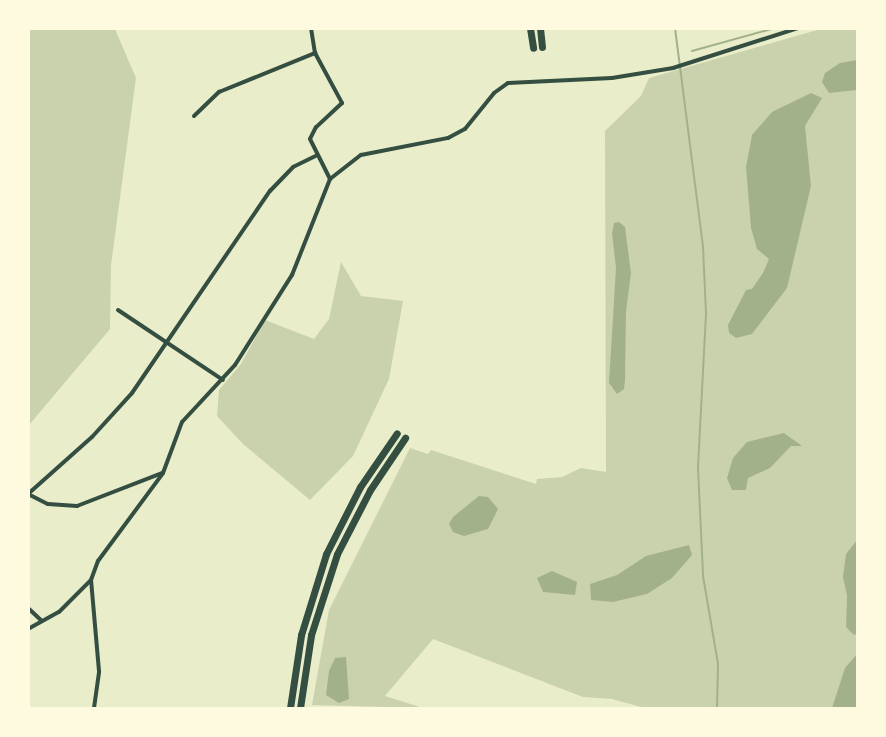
<!DOCTYPE html>
<style>
body{margin:0}
#map{position:relative;width:886px;height:737px;overflow:hidden;background:#e9edc9;font-family:Karla,sans-serif}
div>[style]{position:absolute}
.green>*{inset:0;background:#cad2ad}
.water>*{inset:0;background:#a3b18a}
.stream>*{height:2px;margin:-1px;padding:0 1px;transform-origin:1px;border-radius:1px;background:#a3b18a}
.minor>*{height:4px;margin:-2px;padding:0 2px;transform-origin:2px;border-radius:2px;background:#344e41}
.motorway>*{height:7px;margin:-3.5px;padding:0 3.5px;transform-origin:3.5px;border-radius:3.5px;background:#344e41}
span{translate:-50% -50%;white-space:nowrap;text-align:center;line-height:1.15;-webkit-text-stroke:5px #fefae0;paint-order:stroke}
.frame{position:absolute;inset:0;border:30px solid #fefae0;pointer-events:none}
</style>
<div id="map">
<div class="green">
<div style="clip-path:polygon(29px 28px,115px 29px,136px 78px,111px 265px,110px 329px,29px 425px)"></div>
<div style="clip-path:polygon(821px 29px,857px 29px,857px 708px,641px 707px,612px 699px,583px 697px,433px 639px,385px 696px,423px 708px,312px 705px,329px 610px,410px 448px,428px 454px,431px 450px,536px 484px,537px 479px,562px 477px,581px 468px,606px 472px,605px 131px,641px 96px,649px 78px)"></div>
<div style="clip-path:polygon(341px 262px,361px 296px,403px 301px,389px 379px,353px 456px,310px 500px,243px 444px,217px 416px,219px 390px,241px 364px,265px 320px,314px 339px,329px 319px)"></div>
</div>
<div class="water">
<div style="clip-path:polygon(857px 60px,857px 90px,829px 93px,822px 82px,825px 73px,840px 63px)"></div>
<div style="clip-path:polygon(811px 93px,822px 98px,805px 126px,811px 186px,787px 288px,752px 334px,736px 338px,729px 333px,728px 325px,746px 290px,752px 289px,763px 273px,769px 259px,757px 249px,751px 228px,746px 167px,752px 135px,772px 112px)"></div>
<div style="clip-path:polygon(619px 222px,625px 227px,631px 273px,626px 312px,625px 381px,624px 389px,617px 394px,609px 383px,616px 268px,612px 233px,614px 223px)"></div>
<div style="clip-path:polygon(784px 433px,802px 446px,791px 446px,770px 468px,748px 478px,746px 490px,732px 490px,727px 478px,733px 458px,747px 442px)"></div>
<div style="clip-path:polygon(479px 496px,488px 497px,498px 509px,488px 529px,464px 536px,453px 532px,449px 524px,453px 517px)"></div>
<div style="clip-path:polygon(857px 540px,858px 633px,854px 635px,846px 627px,847px 596px,843px 577px,846px 554px)"></div>
<div style="clip-path:polygon(689px 545px,692px 555px,672px 578px,647px 594px,613px 602px,591px 600px,590px 584px,617px 575px,646px 556px)"></div>
<div style="clip-path:polygon(552px 571px,577px 582px,575px 595px,543px 592px,537px 578px)"></div>
<div style="clip-path:polygon(857px 654px,857px 708px,832px 708px,845px 668px)"></div>
<div style="clip-path:polygon(346px 657px,349px 699px,339px 703px,326px 695px,329px 671px,335px 658px)"></div>
</div>
<div class="stream">
<div style="left:675px;top:28px;width:221px;rotate:82.7deg"></div>
<div style="left:703px;top:247px;width:67px;rotate:87.4deg"></div>
<div style="left:706px;top:314px;width:154px;rotate:93deg"></div>
<div style="left:698px;top:468px;width:108px;rotate:87.3deg"></div>
<div style="left:703px;top:576px;width:89px;rotate:80.3deg"></div>
<div style="left:718px;top:664px;width:44px;rotate:91.3deg"></div>
<div style="left:692px;top:51px;width:86px;rotate:-15.5deg"></div>
</div>
<div class="minor">
<div style="left:311px;top:28px;width:25px;rotate:81deg"></div>
<div style="left:315px;top:53px;width:57px;rotate:61.6deg"></div>
<div style="left:342px;top:103px;width:35px;rotate:137deg"></div>
<div style="left:316px;top:127px;width:13px;rotate:117deg"></div>
<div style="left:310px;top:139px;width:45px;rotate:63.4deg"></div>
<div style="left:194px;top:116px;width:35px;rotate:-44deg"></div>
<div style="left:219px;top:92px;width:104px;rotate:-22.1deg"></div>
<div style="left:330px;top:179px;width:39px;rotate:-38deg"></div>
<div style="left:361px;top:155px;width:89px;rotate:-11.1deg"></div>
<div style="left:448px;top:138px;width:19px;rotate:-28deg"></div>
<div style="left:465px;top:129px;width:46px;rotate:-51.1deg"></div>
<div style="left:494px;top:93px;width:17px;rotate:-36deg"></div>
<div style="left:508px;top:83px;width:104px;rotate:-2.8deg"></div>
<div style="left:612px;top:78px;width:62px;rotate:-9.3deg"></div>
<div style="left:673px;top:68px;width:131px;rotate:-17.7deg"></div>
<div style="left:118px;top:310px;width:126px;rotate:33.7deg"></div>
<div style="left:28px;top:494px;width:86px;rotate:-41.7deg"></div>
<div style="left:92px;top:437px;width:59px;rotate:-47.7deg"></div>
<div style="left:132px;top:393px;width:245px;rotate:-55.7deg"></div>
<div style="left:270px;top:191px;width:33px;rotate:-46deg"></div>
<div style="left:293px;top:167px;width:25px;rotate:-26deg"></div>
<div style="left:28px;top:494px;width:22px;rotate:27deg"></div>
<div style="left:48px;top:504px;width:29px;rotate:4deg"></div>
<div style="left:77px;top:506px;width:91px;rotate:-21.2deg"></div>
<div style="left:28px;top:608px;width:19px;rotate:43deg"></div>
<div style="left:28px;top:629px;width:35px;rotate:-29deg"></div>
<div style="left:59px;top:612px;width:45px;rotate:-45deg"></div>
<div style="left:94px;top:708px;width:37px;rotate:-82deg"></div>
<div style="left:99px;top:671px;width:91px;rotate:-95deg"></div>
<div style="left:91px;top:580px;width:20px;rotate:-70deg"></div>
<div style="left:98px;top:561px;width:109px;rotate:-53.5deg"></div>
<div style="left:163px;top:473px;width:54px;rotate:-69.6deg"></div>
<div style="left:182px;top:422px;width:78px;rotate:-47.1deg"></div>
<div style="left:235px;top:365px;width:107px;rotate:-57.7deg"></div>
<div style="left:292px;top:275px;width:103px;rotate:-68.4deg"></div>
</div>
<div class="motorway">
<div style="left:530px;top:28px;width:20px;rotate:81deg"></div>
<div style="left:540px;top:28px;width:19px;rotate:84deg"></div>
<div style="left:290px;top:708px;width:74px;rotate:-81.4deg"></div>
<div style="left:301px;top:635px;width:85px;rotate:-72.8deg"></div>
<div style="left:326px;top:554px;width:75px;rotate:-63.1deg"></div>
<div style="left:360px;top:487px;width:65px;rotate:-55.6deg"></div>
<div style="left:300px;top:708px;width:74px;rotate:-81.4deg"></div>
<div style="left:311px;top:635px;width:85px;rotate:-72.2deg"></div>
<div style="left:337px;top:554px;width:72px;rotate:-62.7deg"></div>
<div style="left:370px;top:490px;width:63px;rotate:-56.1deg"></div>
</div>
<div class="frame"></div>
</div>
